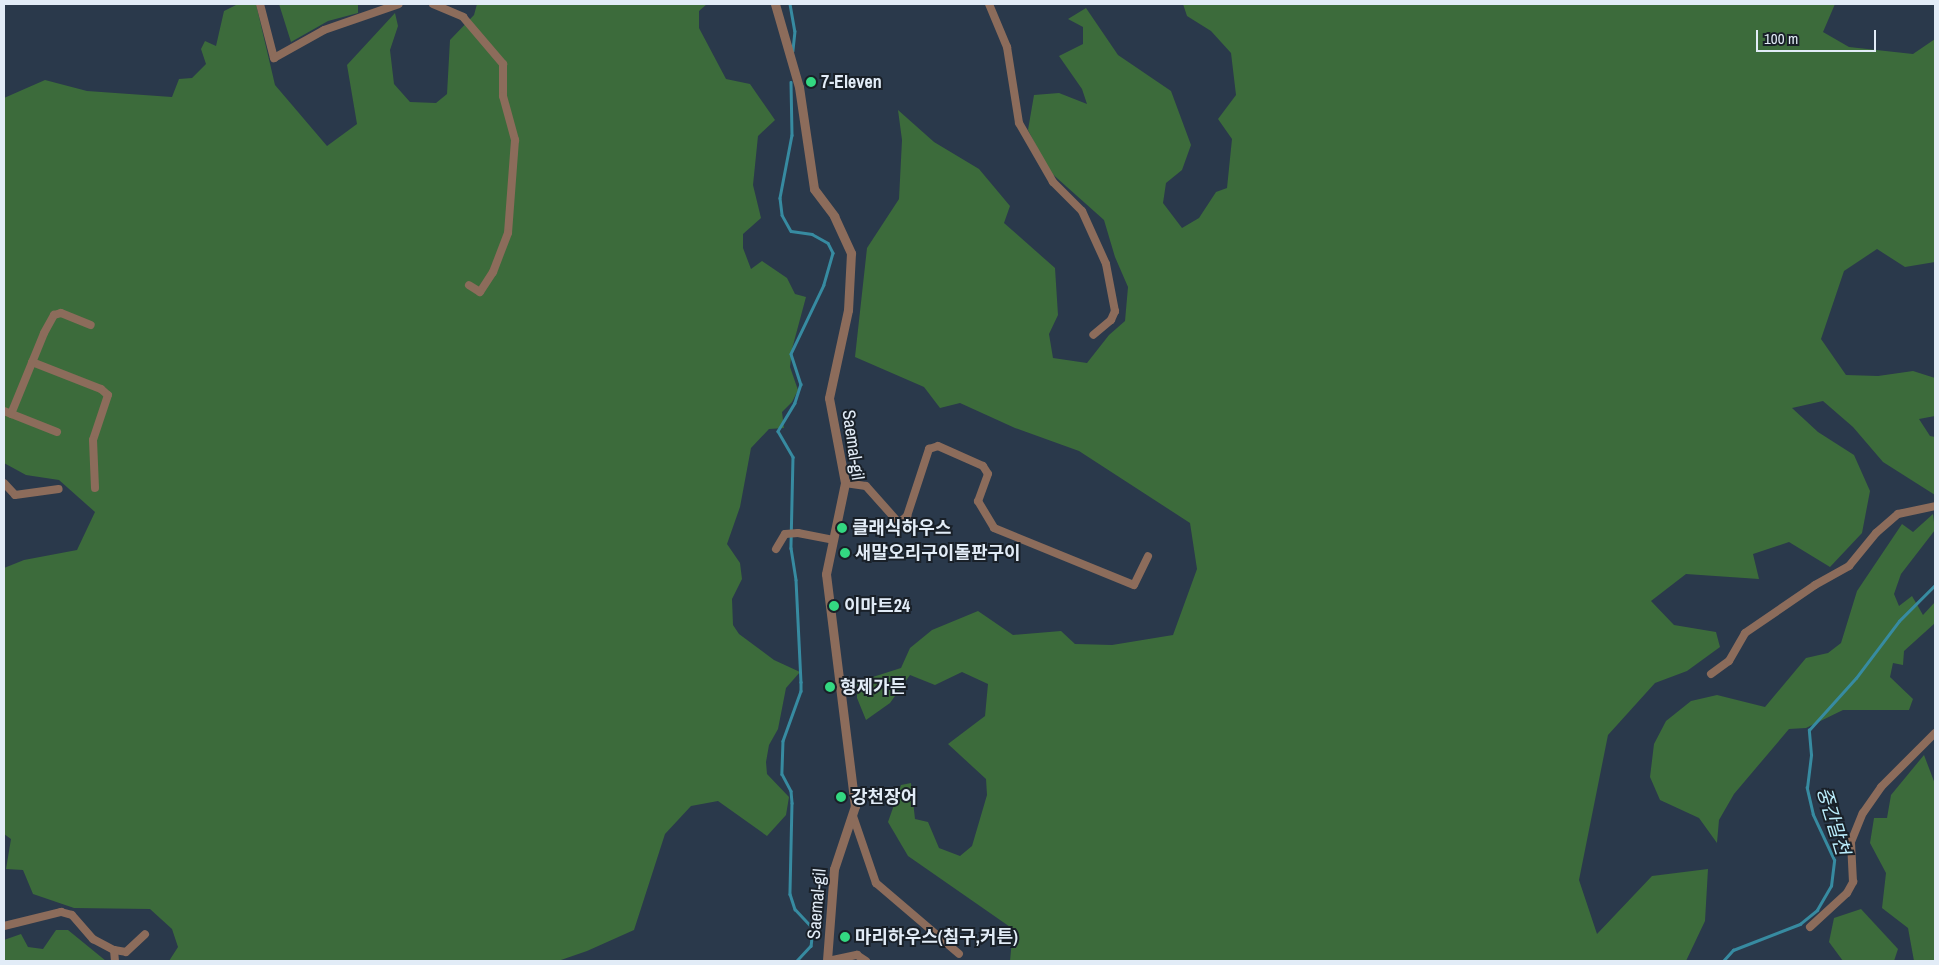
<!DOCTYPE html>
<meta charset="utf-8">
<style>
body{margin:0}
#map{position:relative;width:1939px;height:965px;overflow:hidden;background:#2a394b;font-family:"Archivo Narrow","Noto Sans KR",sans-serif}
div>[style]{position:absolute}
.green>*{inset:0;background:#3c6b3b}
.stream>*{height:2.5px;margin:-1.25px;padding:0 1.25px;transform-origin:1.25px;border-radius:1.25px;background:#378ba1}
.minor>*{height:8px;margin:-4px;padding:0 4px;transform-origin:4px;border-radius:4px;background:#8c6c5b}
.tertiary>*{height:9px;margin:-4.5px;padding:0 4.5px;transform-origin:4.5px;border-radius:4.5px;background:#8c6c5b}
.dots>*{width:14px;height:14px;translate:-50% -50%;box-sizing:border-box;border:2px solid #192028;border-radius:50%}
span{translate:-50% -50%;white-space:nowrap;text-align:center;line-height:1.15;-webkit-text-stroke:4px #192028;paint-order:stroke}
.poi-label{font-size:18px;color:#e2ecf7;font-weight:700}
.left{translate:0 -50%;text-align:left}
.street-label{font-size:18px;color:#e2ecf7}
.water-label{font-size:19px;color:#baecfb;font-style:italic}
.frame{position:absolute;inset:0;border:5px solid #e2ecf7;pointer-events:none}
.scale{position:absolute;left:1756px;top:30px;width:120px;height:22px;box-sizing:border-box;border:2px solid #e2ecf7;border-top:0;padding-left:6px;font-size:15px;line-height:18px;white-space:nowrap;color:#e2ecf7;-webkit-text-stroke:4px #192028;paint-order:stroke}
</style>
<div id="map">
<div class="green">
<div style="clip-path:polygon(238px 4px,256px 4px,275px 85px,327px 146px,357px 124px,347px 65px,395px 13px,398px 26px,390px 50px,394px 84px,410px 102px,436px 103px,447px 94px,450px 40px,474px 15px,477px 4px,707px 4px,699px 11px,699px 28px,726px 79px,750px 84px,775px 120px,758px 136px,753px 185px,761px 218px,743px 234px,743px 248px,751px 269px,762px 261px,787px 278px,795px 294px,806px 297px,792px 349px,790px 367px,798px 390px,792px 402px,782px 412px,784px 428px,769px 429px,751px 448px,740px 507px,727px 544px,740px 563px,742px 579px,732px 599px,733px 625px,739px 634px,774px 660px,800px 672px,786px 688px,778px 729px,769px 745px,766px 762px,767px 774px,789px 797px,786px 815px,767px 836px,718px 801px,691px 806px,665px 834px,634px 930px,587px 951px,558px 961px,169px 961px,178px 947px,172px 929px,150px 909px,74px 908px,33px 894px,23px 870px,6px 869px,11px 839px,4px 834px,4px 568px,24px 560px,77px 550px,95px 512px,59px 480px,26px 475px,4px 463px,4px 98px,45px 80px,87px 91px,172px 97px,179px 79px,192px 78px,206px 64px,201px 49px,205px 41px,216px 46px,224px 11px)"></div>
<div style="clip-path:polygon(279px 4px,358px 4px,358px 13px,328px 21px,291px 42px)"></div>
<div style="clip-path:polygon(1183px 4px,1835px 4px,1823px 32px,1849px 47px,1913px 54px,1935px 39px,1935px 262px,1905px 267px,1877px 249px,1844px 271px,1821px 339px,1846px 375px,1878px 376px,1913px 371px,1935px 378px,1935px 416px,1919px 419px,1930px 436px,1935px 437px,1935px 495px,1883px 462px,1853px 427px,1823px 401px,1792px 408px,1818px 432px,1854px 455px,1870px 491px,1862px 533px,1830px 567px,1789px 542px,1753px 554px,1759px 579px,1686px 574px,1651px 601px,1674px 625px,1716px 632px,1720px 647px,1687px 671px,1655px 683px,1608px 735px,1579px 880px,1597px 934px,1652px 876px,1708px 869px,1705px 921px,1686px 961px,1010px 961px,1013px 929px,908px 856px,888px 822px,901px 785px,911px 783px,915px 819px,928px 822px,939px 848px,960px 856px,972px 846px,987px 795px,986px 779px,948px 744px,985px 716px,988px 684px,962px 672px,935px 685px,910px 675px,890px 703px,866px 720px,857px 698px,857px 682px,901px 668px,910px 648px,932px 630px,978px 611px,1013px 635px,1061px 631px,1075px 644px,1112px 645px,1173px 635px,1197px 569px,1190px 523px,1079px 451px,1015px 428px,960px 403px,940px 408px,924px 387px,855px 357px,867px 248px,899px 199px,902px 140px,898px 110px,934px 142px,979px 169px,1010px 206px,1004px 223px,1055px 268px,1058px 315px,1049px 334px,1053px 358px,1087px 363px,1109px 335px,1125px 321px,1128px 287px,1115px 257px,1104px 220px,1049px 171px,1028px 130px,1034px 95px,1059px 93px,1087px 104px,1082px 89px,1059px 56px,1083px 44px,1083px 27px,1068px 19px,1086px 8px,1118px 55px,1171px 91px,1191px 145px,1182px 170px,1166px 183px,1163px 203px,1182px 228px,1199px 218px,1216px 192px,1227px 188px,1232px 139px,1218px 119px,1236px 95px,1231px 53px,1211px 31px,1187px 16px)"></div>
<div style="clip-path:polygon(1933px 514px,1935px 530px,1901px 574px,1894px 594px,1899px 606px,1912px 596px,1923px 615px,1935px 602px,1935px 623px,1904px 651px,1903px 665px,1893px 663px,1890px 677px,1913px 699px,1909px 710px,1843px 710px,1806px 728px,1789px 729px,1734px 794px,1719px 820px,1717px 843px,1699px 818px,1660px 800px,1650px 777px,1654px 744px,1666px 721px,1691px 701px,1717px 695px,1765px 707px,1806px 658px,1828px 653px,1841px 643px,1857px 591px,1902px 524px,1913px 532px)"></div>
<div style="clip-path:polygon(1924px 755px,1935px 784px,1935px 961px,1914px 961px,1908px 928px,1882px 908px,1886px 873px,1870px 843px,1874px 818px,1887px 818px,1891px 795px)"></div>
<div style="clip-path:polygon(1861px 909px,1898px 949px,1894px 961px,1843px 961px,1829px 942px,1834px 918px)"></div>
<div style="clip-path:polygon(56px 930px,68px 930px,106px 961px,4px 961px,4px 940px,21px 934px,28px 947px,43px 949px)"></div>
</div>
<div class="stream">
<div style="left:790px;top:4px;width:27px;rotate:80deg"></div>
<div style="left:795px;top:31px;width:20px;rotate:96deg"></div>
<div style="left:791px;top:82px;width:53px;rotate:88.9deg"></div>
<div style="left:792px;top:135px;width:64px;rotate:100.8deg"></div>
<div style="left:780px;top:198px;width:17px;rotate:83deg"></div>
<div style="left:782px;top:215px;width:18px;rotate:61deg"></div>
<div style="left:791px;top:231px;width:21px;rotate:8deg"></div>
<div style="left:812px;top:234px;width:18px;rotate:29deg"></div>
<div style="left:828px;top:243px;width:11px;rotate:63deg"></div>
<div style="left:833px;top:253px;width:33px;rotate:106deg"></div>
<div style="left:824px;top:285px;width:76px;rotate:115.6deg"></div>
<div style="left:791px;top:354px;width:32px;rotate:72deg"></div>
<div style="left:801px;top:384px;width:20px;rotate:108deg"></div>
<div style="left:795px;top:403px;width:33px;rotate:121deg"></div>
<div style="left:778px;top:431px;width:30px;rotate:60deg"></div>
<div style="left:793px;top:457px;width:91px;rotate:91.3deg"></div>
<div style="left:791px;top:548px;width:32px;rotate:81deg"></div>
<div style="left:796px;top:580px;width:102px;rotate:87.2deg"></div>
<div style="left:801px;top:682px;width:9px;rotate:90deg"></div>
<div style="left:801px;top:691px;width:53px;rotate:109.8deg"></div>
<div style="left:783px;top:741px;width:33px;rotate:92deg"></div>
<div style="left:782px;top:774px;width:19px;rotate:62deg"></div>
<div style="left:791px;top:791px;width:12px;rotate:85deg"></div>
<div style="left:792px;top:803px;width:91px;rotate:91.3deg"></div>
<div style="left:790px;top:894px;width:16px;rotate:72deg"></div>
<div style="left:795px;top:909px;width:26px;rotate:47deg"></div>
<div style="left:813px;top:928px;width:18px;rotate:96deg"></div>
<div style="left:811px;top:946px;width:21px;rotate:133deg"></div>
<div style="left:1723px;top:961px;width:15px;rotate:-48deg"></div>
<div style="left:1733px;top:950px;width:72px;rotate:-21.2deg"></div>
<div style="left:1800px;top:924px;width:22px;rotate:-39deg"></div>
<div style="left:1817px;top:910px;width:28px;rotate:-60deg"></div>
<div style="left:1831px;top:886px;width:26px;rotate:-83deg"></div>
<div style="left:1834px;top:860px;width:50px;rotate:-115deg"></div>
<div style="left:1813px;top:815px;width:28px;rotate:-103deg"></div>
<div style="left:1807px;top:788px;width:33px;rotate:-83deg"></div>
<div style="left:1811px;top:755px;width:25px;rotate:-95deg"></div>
<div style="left:1809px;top:730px;width:70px;rotate:-47.9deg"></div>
<div style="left:1856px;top:678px;width:71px;rotate:-53deg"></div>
<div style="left:1899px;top:621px;width:51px;rotate:-45deg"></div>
</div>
<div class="minor">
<div style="left:260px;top:4px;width:56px;rotate:75.5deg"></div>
<div style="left:274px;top:58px;width:57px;rotate:-29.2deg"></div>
<div style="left:324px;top:30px;width:79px;rotate:-19.1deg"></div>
<div style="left:433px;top:4px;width:33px;rotate:23deg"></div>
<div style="left:463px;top:17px;width:62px;rotate:49.6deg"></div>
<div style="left:503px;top:64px;width:32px;rotate:90deg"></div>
<div style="left:503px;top:96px;width:46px;rotate:74.7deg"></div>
<div style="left:515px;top:140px;width:93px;rotate:94.3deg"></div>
<div style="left:508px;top:233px;width:42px;rotate:111deg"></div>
<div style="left:493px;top:272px;width:24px;rotate:123deg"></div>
<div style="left:480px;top:292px;width:13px;rotate:-148deg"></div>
<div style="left:989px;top:4px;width:47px;rotate:67.3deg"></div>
<div style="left:1007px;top:47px;width:77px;rotate:81deg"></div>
<div style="left:1019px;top:123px;width:68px;rotate:60deg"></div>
<div style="left:1053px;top:182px;width:41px;rotate:45deg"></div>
<div style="left:1082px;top:211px;width:58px;rotate:65.6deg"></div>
<div style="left:1106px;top:264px;width:48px;rotate:79.2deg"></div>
<div style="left:1115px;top:311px;width:10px;rotate:114deg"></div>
<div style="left:1111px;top:320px;width:23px;rotate:140deg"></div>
<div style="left:32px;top:362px;width:74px;rotate:21.4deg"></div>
<div style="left:101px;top:389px;width:9px;rotate:41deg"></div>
<div style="left:108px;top:395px;width:47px;rotate:108.4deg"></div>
<div style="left:93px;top:440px;width:48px;rotate:87.6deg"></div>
<div style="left:4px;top:411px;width:57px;rotate:21.6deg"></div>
<div style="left:11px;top:414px;width:87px;rotate:-67.8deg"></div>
<div style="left:44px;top:333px;width:21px;rotate:-61deg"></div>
<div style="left:54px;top:315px;width:7px;rotate:-16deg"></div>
<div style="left:61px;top:313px;width:32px;rotate:22deg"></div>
<div style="left:4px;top:483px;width:16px;rotate:47deg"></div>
<div style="left:15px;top:495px;width:44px;rotate:-7.8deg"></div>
<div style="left:845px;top:483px;width:21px;rotate:8deg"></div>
<div style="left:866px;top:486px;width:50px;rotate:48.3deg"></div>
<div style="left:899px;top:523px;width:11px;rotate:-41deg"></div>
<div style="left:907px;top:516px;width:71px;rotate:-71.8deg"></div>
<div style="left:929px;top:449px;width:9px;rotate:-18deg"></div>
<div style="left:938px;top:446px;width:49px;rotate:24deg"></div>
<div style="left:983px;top:466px;width:9px;rotate:58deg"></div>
<div style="left:988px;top:474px;width:29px;rotate:110deg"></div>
<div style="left:978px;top:501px;width:31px;rotate:59deg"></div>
<div style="left:994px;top:528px;width:151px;rotate:22.2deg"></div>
<div style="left:1134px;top:585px;width:32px;rotate:-64deg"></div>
<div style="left:776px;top:549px;width:17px;rotate:-59deg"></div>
<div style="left:785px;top:534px;width:13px;rotate:-4deg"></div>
<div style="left:798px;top:533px;width:36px;rotate:11deg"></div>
<div style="left:1711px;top:674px;width:22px;rotate:-36deg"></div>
<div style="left:1729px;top:661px;width:32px;rotate:-60deg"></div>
<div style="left:1745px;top:633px;width:85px;rotate:-34.4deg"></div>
<div style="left:1815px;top:585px;width:39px;rotate:-29deg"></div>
<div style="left:1849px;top:566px;width:43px;rotate:-50.7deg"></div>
<div style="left:1876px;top:533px;width:29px;rotate:-41deg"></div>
<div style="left:1898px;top:514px;width:38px;rotate:-12deg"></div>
<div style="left:853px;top:816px;width:71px;rotate:71.1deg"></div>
<div style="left:876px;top:883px;width:109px;rotate:40.5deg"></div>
<div style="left:4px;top:926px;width:59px;rotate:-13.8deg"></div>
<div style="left:61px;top:912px;width:11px;rotate:15deg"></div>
<div style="left:72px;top:915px;width:32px;rotate:49deg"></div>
<div style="left:93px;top:939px;width:24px;rotate:28deg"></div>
<div style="left:114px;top:950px;width:12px;rotate:9deg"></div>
<div style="left:126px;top:952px;width:26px;rotate:-43deg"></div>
<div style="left:1810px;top:927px;width:50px;rotate:-42.6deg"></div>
<div style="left:1847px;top:893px;width:13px;rotate:-61deg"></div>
<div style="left:1853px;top:882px;width:40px;rotate:-92.9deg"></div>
<div style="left:1851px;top:842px;width:31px;rotate:-68deg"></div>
<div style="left:1863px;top:813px;width:32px;rotate:-55deg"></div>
<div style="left:1881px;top:787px;width:76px;rotate:-45deg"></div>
<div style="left:114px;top:950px;width:11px;rotate:85deg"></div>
<div style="left:828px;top:961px;width:30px;rotate:-12deg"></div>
<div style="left:857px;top:955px;width:11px;rotate:34deg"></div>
</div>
<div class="tertiary">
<div style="left:775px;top:4px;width:86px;rotate:73.9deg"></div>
<div style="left:799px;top:87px;width:103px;rotate:81.6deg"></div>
<div style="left:814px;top:189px;width:34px;rotate:53deg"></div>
<div style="left:834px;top:216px;width:41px;rotate:65.3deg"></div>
<div style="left:851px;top:253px;width:57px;rotate:93deg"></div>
<div style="left:848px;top:310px;width:90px;rotate:102.2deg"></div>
<div style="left:829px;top:398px;width:86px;rotate:79.3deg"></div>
<div style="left:845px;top:483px;width:93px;rotate:101.8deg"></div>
<div style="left:826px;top:574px;width:234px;rotate:82.9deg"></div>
<div style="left:855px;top:806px;width:66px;rotate:108.4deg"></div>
<div style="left:834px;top:869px;width:92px;rotate:94.4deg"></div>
</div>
<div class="dots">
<div style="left:811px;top:82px;background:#33d881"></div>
<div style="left:842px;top:528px;background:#33d881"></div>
<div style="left:845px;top:553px;background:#33d881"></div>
<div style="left:834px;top:606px;background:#33d881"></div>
<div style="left:830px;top:687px;background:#33d881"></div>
<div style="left:841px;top:797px;background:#33d881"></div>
<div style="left:845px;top:937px;background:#33d881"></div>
</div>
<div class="poi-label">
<span class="left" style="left:821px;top:82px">7-Eleven</span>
<span class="left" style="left:852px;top:528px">클래식하우스</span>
<span class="left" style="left:855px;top:553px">새말오리구이돌판구이</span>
<span class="left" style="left:844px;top:606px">이마트24</span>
<span class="left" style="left:840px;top:687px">형제가든</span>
<span class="left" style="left:851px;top:797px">강천장어</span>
<span class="left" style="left:855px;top:937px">마리하우스(침구,커튼)</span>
</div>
<div class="street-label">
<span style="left:853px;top:445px;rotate:82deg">Saemal-gil</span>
<span style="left:817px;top:904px;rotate:-85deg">Saemal-gil</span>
</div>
<div class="water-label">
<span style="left:1833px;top:821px;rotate:73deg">중간말천</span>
</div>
<div class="frame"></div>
<div class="scale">100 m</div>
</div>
